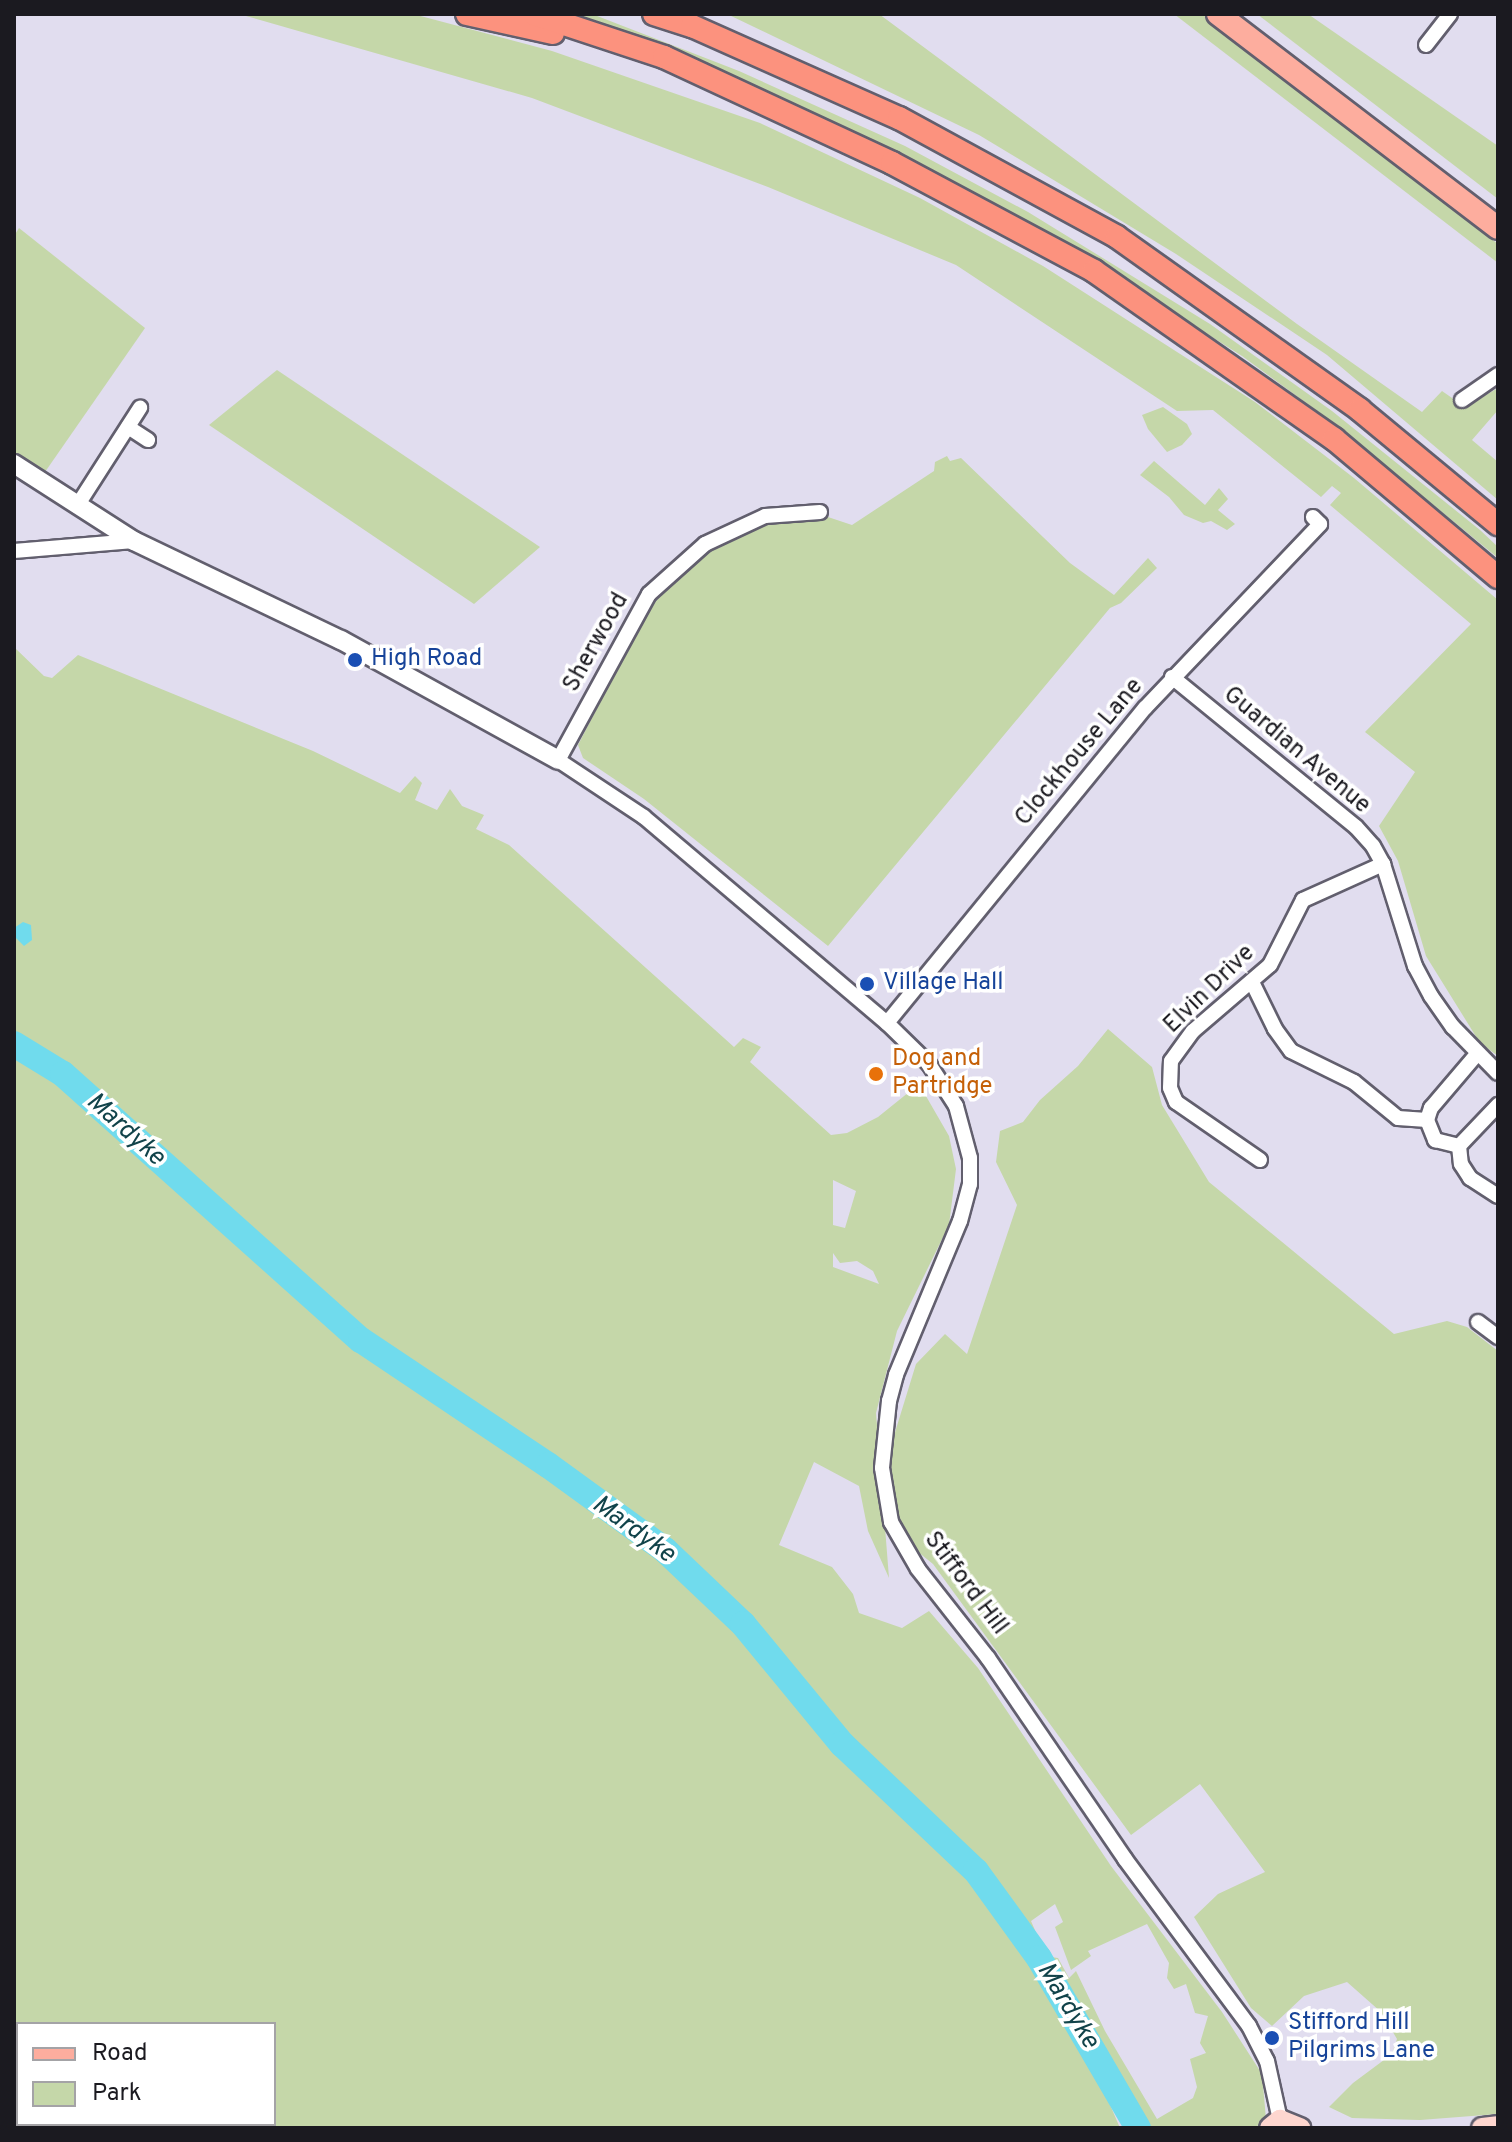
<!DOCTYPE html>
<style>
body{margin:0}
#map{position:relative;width:1512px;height:2142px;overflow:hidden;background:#e1ddef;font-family:Overpass,sans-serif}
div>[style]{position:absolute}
.green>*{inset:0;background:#c5d7a9}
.water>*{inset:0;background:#70dbed}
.river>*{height:26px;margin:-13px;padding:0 13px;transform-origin:13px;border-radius:13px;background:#70dbed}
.roads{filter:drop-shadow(2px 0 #625f6e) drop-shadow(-2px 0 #625f6e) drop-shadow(0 2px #625f6e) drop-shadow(0 -2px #625f6e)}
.minor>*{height:14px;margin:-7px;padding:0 7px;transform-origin:7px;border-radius:7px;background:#fff}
.tertiary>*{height:18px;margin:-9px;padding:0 9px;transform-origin:9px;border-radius:9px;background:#fff}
.secondary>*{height:20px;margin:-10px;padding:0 10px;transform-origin:10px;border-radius:10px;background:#fed6cf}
.primary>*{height:22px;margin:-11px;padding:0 11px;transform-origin:11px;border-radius:11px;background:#fdad9e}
.trunk>*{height:22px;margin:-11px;padding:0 11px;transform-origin:11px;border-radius:11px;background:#fc927e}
.dots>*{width:22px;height:22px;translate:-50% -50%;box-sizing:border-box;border:4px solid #fff;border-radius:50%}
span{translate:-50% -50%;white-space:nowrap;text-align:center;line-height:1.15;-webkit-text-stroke:7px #fff;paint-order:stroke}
.street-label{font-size:24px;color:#1b1a20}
.transit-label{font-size:24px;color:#164399}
.left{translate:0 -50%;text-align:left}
.food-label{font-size:24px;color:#c56008}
.water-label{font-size:26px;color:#11434a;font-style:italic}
.frame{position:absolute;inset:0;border:16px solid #1b1a20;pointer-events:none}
.legend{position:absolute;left:16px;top:2022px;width:260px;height:104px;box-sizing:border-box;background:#fff;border:2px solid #a4a3a6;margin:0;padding:10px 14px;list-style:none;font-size:24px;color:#1b1a20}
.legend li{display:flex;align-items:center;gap:16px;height:40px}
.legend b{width:40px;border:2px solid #a4a3a6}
</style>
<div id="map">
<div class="green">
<div style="clip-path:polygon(222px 14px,413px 14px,552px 51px,760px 123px,920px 198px,1043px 266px,1255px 402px,1354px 478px,1498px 600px,1498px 1056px,1480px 1043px,1426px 956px,1398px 861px,1379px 826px,1415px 772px,1365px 732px,1471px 624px,1330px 505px,1341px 493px,1332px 486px,1321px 497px,1213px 410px,1177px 411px,956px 265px,768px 187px,532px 98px,246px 16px)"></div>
<div style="clip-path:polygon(561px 14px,592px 14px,739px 71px,905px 146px,1028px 212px,1210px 324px,1332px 411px,1480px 530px,1498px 547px,1498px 558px,1332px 422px,1242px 356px,1076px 251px,852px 132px,746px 83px)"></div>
<div style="clip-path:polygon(727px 14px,879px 14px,1297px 324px,1422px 412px,1442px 391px,1465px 407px,1498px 388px,1498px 410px,1472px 440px,1498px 462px,1498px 500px,1327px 355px,1176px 254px,979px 135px)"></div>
<div style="clip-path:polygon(1174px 14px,1202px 14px,1498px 244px,1498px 263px)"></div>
<div style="clip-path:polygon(1257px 14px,1308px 14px,1498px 146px,1498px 199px)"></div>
<div style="clip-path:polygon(19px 228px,145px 328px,45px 472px,14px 454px,14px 236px)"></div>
<div style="clip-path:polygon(277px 370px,540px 547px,474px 604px,209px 425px)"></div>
<div style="clip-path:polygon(1163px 407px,1187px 424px,1192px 434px,1182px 445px,1167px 452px,1148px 429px,1142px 415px)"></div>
<div style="clip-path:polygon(947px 456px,950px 461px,961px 458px,1070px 563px,1114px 595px,1148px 558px,1157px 568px,1121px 603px,1110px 608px,828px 946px,644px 799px,583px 758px,578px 745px,642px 621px,671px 580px,707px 551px,748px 530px,782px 520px,825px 516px,852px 525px,934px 471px,935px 462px)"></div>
<div style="clip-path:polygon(1154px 461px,1205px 505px,1219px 488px,1228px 499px,1218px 510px,1235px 524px,1227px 530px,1211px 521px,1203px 523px,1184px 515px,1169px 497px,1140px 475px)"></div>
<div style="clip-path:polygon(evenodd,14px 647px,44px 676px,52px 678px,78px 655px,313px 751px,400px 793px,415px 776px,422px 783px,415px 800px,437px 810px,450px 789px,462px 806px,484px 815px,476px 829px,509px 845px,734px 1047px,743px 1038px,761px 1047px,750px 1062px,831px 1135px,847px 1133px,878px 1117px,919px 1084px,949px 1136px,956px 1169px,949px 1225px,897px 1331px,876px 1413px,889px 1578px,868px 1531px,859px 1486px,814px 1462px,779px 1545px,832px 1567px,853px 1594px,859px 1613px,902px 1628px,929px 1611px,978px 1668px,1111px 1866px,1222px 2012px,1262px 2074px,1266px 2119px,1255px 2128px,1142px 2128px,1067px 1997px,1051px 1957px,1058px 1958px,1069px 1978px,1076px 1971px,1105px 2031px,1157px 2119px,1193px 2098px,1197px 2087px,1190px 2059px,1206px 2053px,1200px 2043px,1208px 2016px,1195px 2013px,1186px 1984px,1174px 1989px,1167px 1978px,1169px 1963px,1147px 1924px,1088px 1951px,1091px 1956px,1071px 1970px,1055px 1927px,1063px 1922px,1055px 1904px,1031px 1921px,1120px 2128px,14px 2128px,14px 647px,833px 1180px,856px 1191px,845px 1228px,833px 1225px,833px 1180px,14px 647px,833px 1253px,840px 1263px,857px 1261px,873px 1271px,879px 1284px,833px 1267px,833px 1253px,14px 647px,18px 2024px,274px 2024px,274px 2124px,18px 2124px,18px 2024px)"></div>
<div style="clip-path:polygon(1108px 1029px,1152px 1067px,1162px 1105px,1209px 1182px,1394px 1334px,1447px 1321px,1467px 1327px,1498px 1351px,1498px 2114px,1420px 2120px,1352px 2118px,1329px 2107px,1353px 2083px,1392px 2054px,1397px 2039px,1381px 2012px,1347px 1982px,1304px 1996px,1272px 2026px,1251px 2008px,1194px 1917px,1218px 1894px,1265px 1872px,1200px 1784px,1131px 1835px,933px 1564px,907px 1543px,892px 1504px,888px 1455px,916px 1364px,945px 1334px,967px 1354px,1017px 1205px,996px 1162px,1000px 1131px,1023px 1122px,1040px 1100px,1078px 1066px)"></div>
</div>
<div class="water">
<div style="clip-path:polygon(23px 922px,31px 925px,32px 940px,24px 946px,16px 938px,14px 928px)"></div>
</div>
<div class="river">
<div style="left:14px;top:1044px;width:57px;rotate:31.5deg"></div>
<div style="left:63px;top:1074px;width:399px;rotate:41.8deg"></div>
<div style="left:361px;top:1340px;width:225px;rotate:33.8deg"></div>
<div style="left:548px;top:1465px;width:145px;rotate:36deg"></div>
<div style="left:665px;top:1550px;width:108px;rotate:43.5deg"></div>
<div style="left:743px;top:1624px;width:156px;rotate:50.5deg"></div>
<div style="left:842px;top:1744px;width:185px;rotate:43.5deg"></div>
<div style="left:976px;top:1871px;width:107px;rotate:54.1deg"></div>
<div style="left:1039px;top:1958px;width:197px;rotate:59.8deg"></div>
</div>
<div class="roads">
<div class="minor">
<div style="left:1426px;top:45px;width:39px;rotate:-52deg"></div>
<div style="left:1462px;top:400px;width:44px;rotate:-34.8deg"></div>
<div style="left:128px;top:427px;width:24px;rotate:33deg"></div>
<div style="left:77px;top:506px;width:117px;rotate:-57.3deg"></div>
<div style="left:820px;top:512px;width:55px;rotate:175.8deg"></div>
<div style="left:765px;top:516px;width:66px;rotate:155deg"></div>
<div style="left:705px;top:544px;width:75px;rotate:138.2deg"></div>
<div style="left:649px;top:594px;width:189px;rotate:118.7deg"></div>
<div style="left:558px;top:760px;width:103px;rotate:33.5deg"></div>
<div style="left:644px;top:817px;width:319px;rotate:40.3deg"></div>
<div style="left:887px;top:1023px;width:59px;rotate:44.3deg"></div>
<div style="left:929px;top:1064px;width:50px;rotate:57.3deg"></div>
<div style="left:956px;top:1106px;width:54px;rotate:74.9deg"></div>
<div style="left:970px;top:1158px;width:26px;rotate:90deg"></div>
<div style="left:970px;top:1184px;width:38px;rotate:105deg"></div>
<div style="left:960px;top:1221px;width:167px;rotate:112.6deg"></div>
<div style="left:896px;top:1375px;width:27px;rotate:105deg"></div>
<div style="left:889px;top:1401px;width:67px;rotate:96deg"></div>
<div style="left:882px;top:1468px;width:55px;rotate:80.5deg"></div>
<div style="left:891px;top:1522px;width:54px;rotate:60.1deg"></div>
<div style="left:918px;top:1569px;width:113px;rotate:51.8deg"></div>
<div style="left:988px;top:1658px;width:243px;rotate:55.7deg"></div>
<div style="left:1125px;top:1859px;width:208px;rotate:53.4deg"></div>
<div style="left:1249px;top:2026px;width:39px;rotate:63deg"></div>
<div style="left:1267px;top:2061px;width:60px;rotate:77.6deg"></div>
<div style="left:14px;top:551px;width:120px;rotate:-4.8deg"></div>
<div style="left:1172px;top:677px;width:237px;rotate:39.2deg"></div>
<div style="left:1356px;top:827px;width:25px;rotate:48deg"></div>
<div style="left:1373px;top:846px;width:21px;rotate:61deg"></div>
<div style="left:1383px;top:864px;width:107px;rotate:72.6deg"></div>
<div style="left:1415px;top:966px;width:34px;rotate:62deg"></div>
<div style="left:1431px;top:996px;width:38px;rotate:55deg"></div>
<div style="left:1453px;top:1027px;width:64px;rotate:45.6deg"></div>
<div style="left:1252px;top:982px;width:52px;rotate:63.9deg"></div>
<div style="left:1275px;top:1029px;width:27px;rotate:54deg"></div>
<div style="left:1291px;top:1051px;width:70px;rotate:26.2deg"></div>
<div style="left:1354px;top:1082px;width:57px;rotate:39.3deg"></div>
<div style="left:1398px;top:1118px;width:29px;rotate:4deg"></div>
<div style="left:1427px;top:1120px;width:22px;rotate:68deg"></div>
<div style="left:1435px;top:1140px;width:25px;rotate:14deg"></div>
<div style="left:1459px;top:1146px;width:18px;rotate:84deg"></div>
<div style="left:1461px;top:1164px;width:17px;rotate:57deg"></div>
<div style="left:1470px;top:1178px;width:33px;rotate:33deg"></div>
<div style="left:887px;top:1023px;width:407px;rotate:-50.7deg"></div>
<div style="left:1145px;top:708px;width:254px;rotate:-46.4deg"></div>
<div style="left:1320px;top:524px;width:10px;rotate:-135deg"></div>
<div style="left:1427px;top:1120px;width:13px;rotate:-72deg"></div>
<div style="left:1431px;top:1108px;width:71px;rotate:-49.6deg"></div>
<div style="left:1459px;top:1146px;width:57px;rotate:-46.4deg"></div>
<div style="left:1260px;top:1160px;width:102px;rotate:-145.4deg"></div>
<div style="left:1176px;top:1102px;width:15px;rotate:-113deg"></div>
<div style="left:1170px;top:1088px;width:27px;rotate:-88deg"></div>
<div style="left:1171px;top:1061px;width:37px;rotate:-54deg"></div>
<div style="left:1193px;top:1031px;width:101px;rotate:-40.6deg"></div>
<div style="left:1270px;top:965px;width:73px;rotate:-63.1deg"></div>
<div style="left:1303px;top:900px;width:88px;rotate:-24.2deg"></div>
<div style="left:1478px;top:1322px;width:25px;rotate:37deg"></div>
</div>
<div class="tertiary">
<div style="left:14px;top:464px;width:143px;rotate:32.7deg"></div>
<div style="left:134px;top:541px;width:229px;rotate:25.6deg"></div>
<div style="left:341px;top:640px;width:248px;rotate:28.9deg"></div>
</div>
<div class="secondary">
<div style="left:1270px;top:2128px;width:13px;rotate:-39deg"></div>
<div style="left:1280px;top:2120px;width:22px;rotate:22deg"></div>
<div style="left:1482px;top:2128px;width:16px;rotate:-7deg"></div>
</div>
<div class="primary">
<div style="left:1218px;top:14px;width:352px;rotate:37.4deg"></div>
</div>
<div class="trunk">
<div style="left:467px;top:14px;width:88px;rotate:12.5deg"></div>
<div style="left:534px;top:14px;width:137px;rotate:18.3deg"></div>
<div style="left:664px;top:57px;width:251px;rotate:24.9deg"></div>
<div style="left:892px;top:163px;width:229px;rotate:28.1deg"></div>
<div style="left:1094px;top:271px;width:293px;rotate:35deg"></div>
<div style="left:1334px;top:439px;width:214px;rotate:40.1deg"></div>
<div style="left:654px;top:14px;width:40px;rotate:18deg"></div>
<div style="left:692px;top:26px;width:227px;rotate:24deg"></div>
<div style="left:899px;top:118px;width:248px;rotate:28.6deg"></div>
<div style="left:1117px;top:237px;width:298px;rotate:35.4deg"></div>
<div style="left:1360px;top:410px;width:179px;rotate:39.6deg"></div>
</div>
</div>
<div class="dots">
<div style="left:355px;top:660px;background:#1a4fb4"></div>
<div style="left:867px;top:984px;background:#1a4fb4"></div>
<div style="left:876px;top:1074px;background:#e8710a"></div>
<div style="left:1272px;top:2038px;background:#1a4fb4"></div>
</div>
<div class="street-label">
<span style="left:597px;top:643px;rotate:-61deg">Sherwood</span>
<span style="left:1296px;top:751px;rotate:40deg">Guardian Avenue</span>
<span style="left:1080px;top:753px;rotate:-50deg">Clockhouse Lane</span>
<span style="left:1210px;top:990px;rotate:-44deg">Elvin Drive</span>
<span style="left:965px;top:1584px;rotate:53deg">Stifford Hill</span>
</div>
<div class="transit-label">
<span class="left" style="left:371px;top:660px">High Road</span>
<span class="left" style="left:883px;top:984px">Village Hall</span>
<span class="left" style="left:1288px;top:2038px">Stifford Hill<br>Pilgrims Lane</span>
</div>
<div class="food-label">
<span class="left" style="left:892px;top:1074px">Dog and<br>Partridge</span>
</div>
<div class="water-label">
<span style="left:125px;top:1130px;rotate:42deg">Mardyke</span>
<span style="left:633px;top:1530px;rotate:36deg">Mardyke</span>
<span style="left:1067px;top:2006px;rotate:59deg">Mardyke</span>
</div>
<div class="frame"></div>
<ul class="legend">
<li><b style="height:10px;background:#fdad9e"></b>Road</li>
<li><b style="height:22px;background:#c5d7a9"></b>Park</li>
</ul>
</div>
